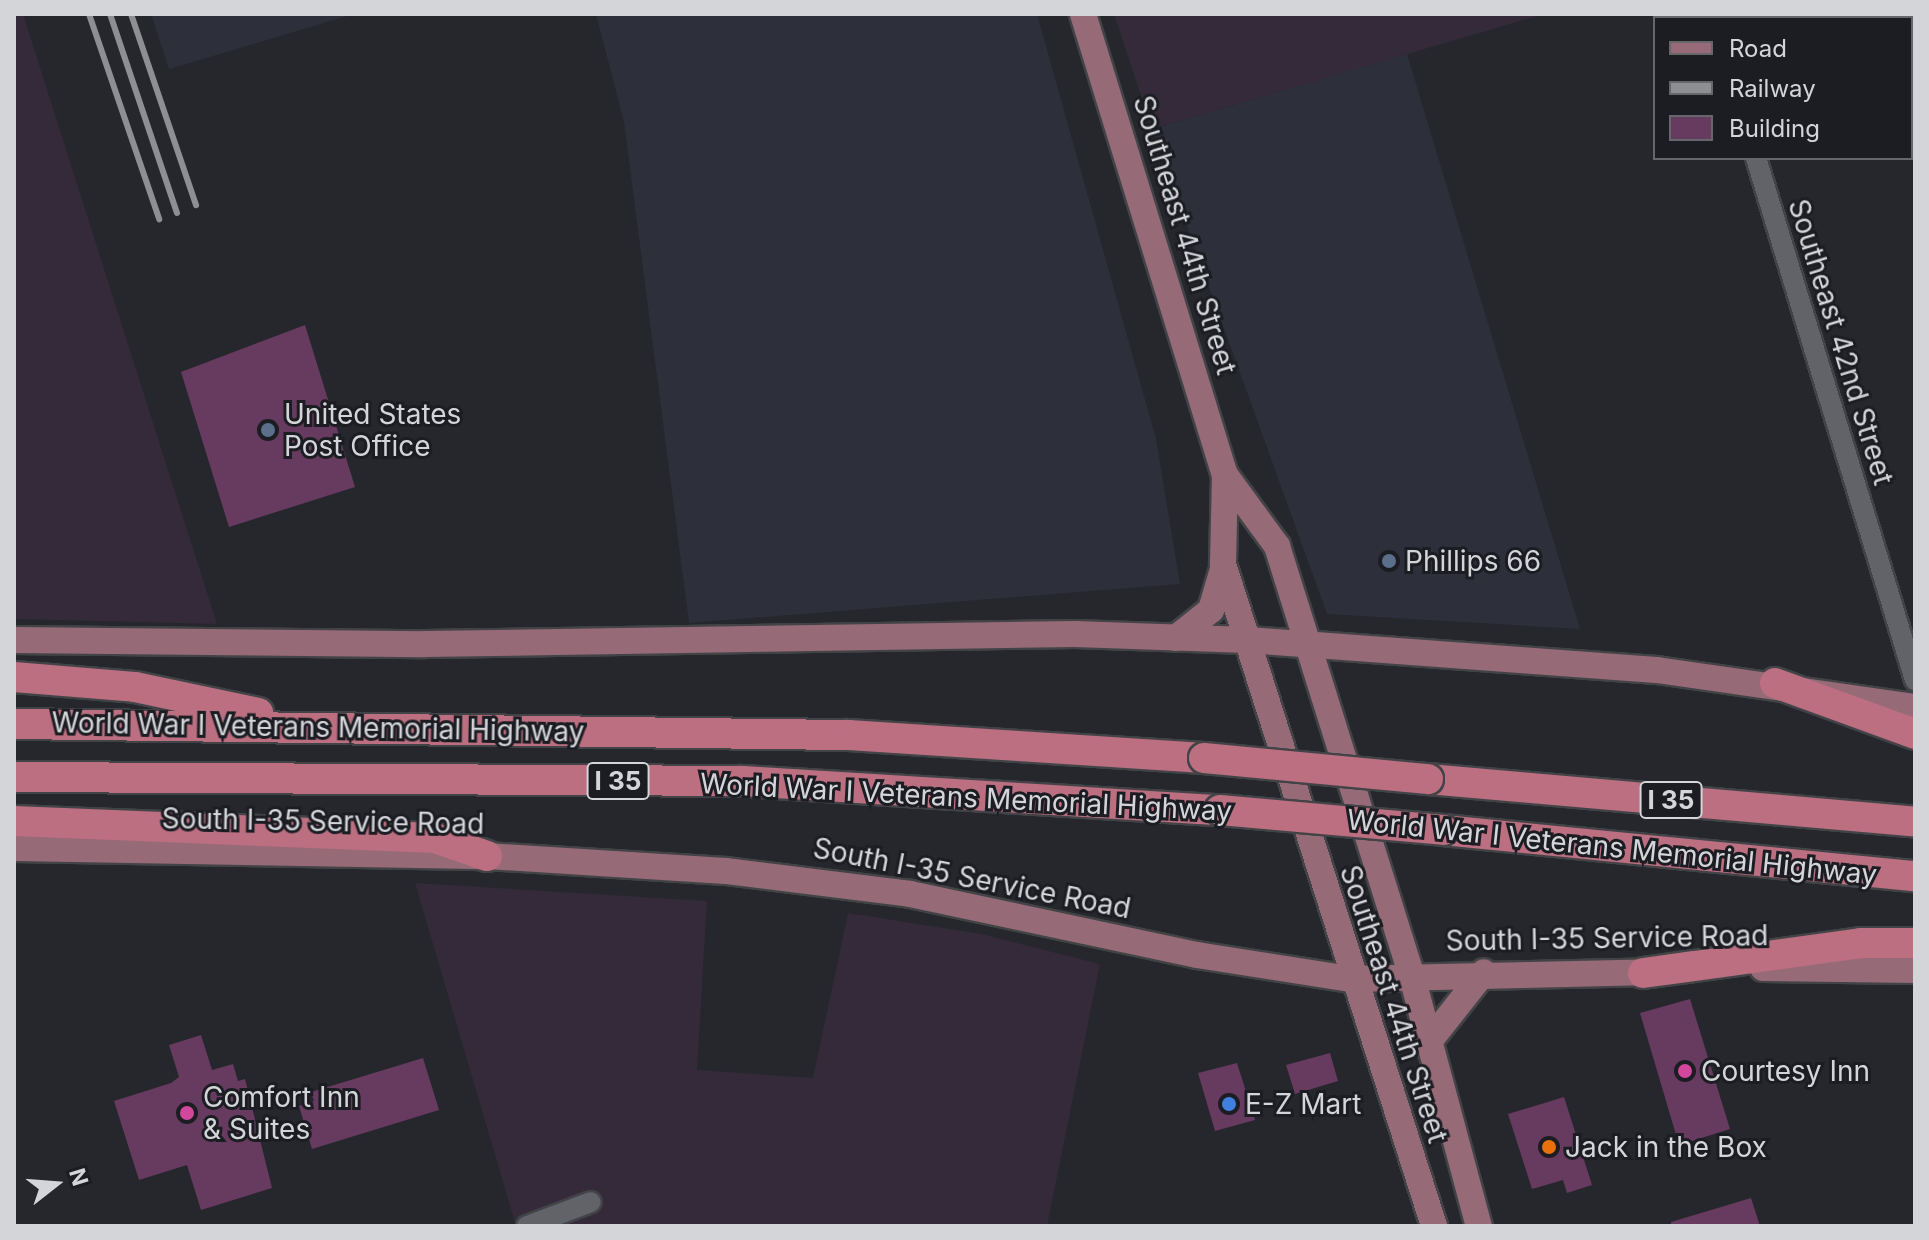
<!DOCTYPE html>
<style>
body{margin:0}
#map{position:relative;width:1929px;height:1240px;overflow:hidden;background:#25272c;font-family:Inter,sans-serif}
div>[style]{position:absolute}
.built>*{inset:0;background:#2d2f3a}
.industrial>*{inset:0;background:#342a39}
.building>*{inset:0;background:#673a5f}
.roads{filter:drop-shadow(2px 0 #424347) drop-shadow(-2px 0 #424347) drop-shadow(0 2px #424347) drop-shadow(0 -2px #424347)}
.minor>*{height:20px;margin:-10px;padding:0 10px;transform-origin:10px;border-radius:10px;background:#626369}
.major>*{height:26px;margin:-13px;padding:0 13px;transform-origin:13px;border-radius:13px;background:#976a77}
.highway>*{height:30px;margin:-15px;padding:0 15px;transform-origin:15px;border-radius:15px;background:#bb6f81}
.rail>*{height:6px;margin:-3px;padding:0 3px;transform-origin:3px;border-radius:3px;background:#8e8f93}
.bridges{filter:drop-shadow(2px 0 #424347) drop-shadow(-2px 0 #424347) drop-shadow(0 2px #424347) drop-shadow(0 -2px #424347)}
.highway-bridge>*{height:30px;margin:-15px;padding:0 15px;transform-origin:15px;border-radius:15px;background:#bb6f81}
.dots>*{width:22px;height:22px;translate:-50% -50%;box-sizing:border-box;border:4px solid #1c1d22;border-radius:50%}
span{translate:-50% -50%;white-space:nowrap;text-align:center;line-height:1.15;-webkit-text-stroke:6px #1c1d22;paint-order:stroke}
.shield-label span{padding:2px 6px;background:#1c1d22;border:2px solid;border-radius:6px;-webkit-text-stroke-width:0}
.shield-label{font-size:26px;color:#d4d5d9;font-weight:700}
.street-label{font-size:28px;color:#d4d5d9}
.poi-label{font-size:28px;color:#d4d5d9}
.left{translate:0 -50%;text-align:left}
.frame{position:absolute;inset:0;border:16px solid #d4d5d9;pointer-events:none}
.legend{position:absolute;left:1653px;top:16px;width:260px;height:144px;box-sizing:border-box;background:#1c1d22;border:2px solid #66676b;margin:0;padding:10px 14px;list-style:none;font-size:24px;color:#d4d5d9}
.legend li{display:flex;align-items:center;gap:16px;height:40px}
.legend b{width:40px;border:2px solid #66676b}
.north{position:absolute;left:16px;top:1144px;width:80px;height:80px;-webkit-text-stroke:6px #1c1d22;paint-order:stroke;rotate:73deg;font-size:22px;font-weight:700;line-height:32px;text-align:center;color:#d4d5d9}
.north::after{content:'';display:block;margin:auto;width:28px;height:36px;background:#d4d5d9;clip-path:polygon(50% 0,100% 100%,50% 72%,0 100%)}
</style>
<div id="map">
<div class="built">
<div style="clip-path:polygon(151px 14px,354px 14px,169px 69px)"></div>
<div style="clip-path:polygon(596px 14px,1037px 14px,1156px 439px,1180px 584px,689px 623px,624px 122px)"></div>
<div style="clip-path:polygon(1407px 54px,1580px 629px,1327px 614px,1152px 129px)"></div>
</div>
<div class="industrial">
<div style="clip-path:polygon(14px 14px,23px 14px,217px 624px,14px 619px)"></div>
<div style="clip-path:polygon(1114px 14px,1544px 14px,1152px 129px)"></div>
<div style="clip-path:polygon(415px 883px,707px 901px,697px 1070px,813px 1078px,848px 913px,982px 934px,1100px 964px,1047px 1226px,516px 1226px)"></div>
</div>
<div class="building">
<div style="clip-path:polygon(305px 325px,355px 487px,229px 527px,181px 372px)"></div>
<div style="clip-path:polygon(1690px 999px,1730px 1129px,1679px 1145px,1640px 1013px)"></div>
<div style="clip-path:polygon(201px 1035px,212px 1070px,233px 1064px,238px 1081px,245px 1079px,272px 1188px,201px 1210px,187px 1165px,139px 1180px,114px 1101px,171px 1083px,179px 1077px,169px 1045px)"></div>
<div style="clip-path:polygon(1330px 1053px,1338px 1081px,1295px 1094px,1286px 1065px)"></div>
<div style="clip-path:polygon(423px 1058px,439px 1110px,312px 1149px,299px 1106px,314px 1101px,311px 1092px)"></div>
<div style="clip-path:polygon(1237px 1063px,1255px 1120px,1215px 1131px,1198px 1073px)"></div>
<div style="clip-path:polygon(1564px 1097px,1592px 1185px,1567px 1193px,1563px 1180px,1532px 1189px,1508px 1114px)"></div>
<div style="clip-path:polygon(1751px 1198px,1760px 1226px,1671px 1226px,1671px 1222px)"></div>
</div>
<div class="roads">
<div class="minor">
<div style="left:1911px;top:37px;width:4px;rotate:-14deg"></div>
<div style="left:1756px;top:158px;width:546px;rotate:73.06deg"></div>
<div style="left:527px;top:1226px;width:68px;rotate:-20.6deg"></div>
</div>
<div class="major">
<div style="left:1083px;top:14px;width:482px;rotate:72.9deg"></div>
<div style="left:1225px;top:475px;width:89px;rotate:91.3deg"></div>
<div style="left:1223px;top:564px;width:695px;rotate:72.32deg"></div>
<div style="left:1225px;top:475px;width:88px;rotate:53.8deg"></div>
<div style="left:1277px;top:546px;width:448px;rotate:72.6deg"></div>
<div style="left:1411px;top:973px;width:262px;rotate:75deg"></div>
<div style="left:1176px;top:638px;width:45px;rotate:-38.7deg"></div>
<div style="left:1211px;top:610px;width:43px;rotate:-73.7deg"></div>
<div style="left:14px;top:640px;width:411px;rotate:0.6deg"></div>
<div style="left:425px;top:644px;width:650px;rotate:-0.88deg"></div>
<div style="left:1075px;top:634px;width:172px;rotate:2deg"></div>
<div style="left:1247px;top:640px;width:411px;rotate:4.2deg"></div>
<div style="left:1657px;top:670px;width:261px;rotate:8.2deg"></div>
<div style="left:14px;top:848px;width:473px;rotate:1deg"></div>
<div style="left:487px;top:856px;width:239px;rotate:3.6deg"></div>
<div style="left:726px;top:871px;width:185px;rotate:7.1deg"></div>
<div style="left:910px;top:894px;width:293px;rotate:12deg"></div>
<div style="left:1197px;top:955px;width:155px;rotate:8.9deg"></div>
<div style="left:1350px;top:979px;width:314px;rotate:-1.3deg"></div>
<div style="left:1763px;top:968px;width:152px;rotate:0.8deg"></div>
<div style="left:1431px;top:1039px;width:85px;rotate:-51.7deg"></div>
</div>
<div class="highway">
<div style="left:14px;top:677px;width:121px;rotate:4.7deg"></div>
<div style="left:135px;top:687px;width:126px;rotate:11.9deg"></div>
<div style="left:1775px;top:683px;width:149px;rotate:20deg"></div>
<div style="left:14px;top:724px;width:834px;rotate:0.76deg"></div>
<div style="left:848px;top:735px;width:357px;rotate:3.7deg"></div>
<div style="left:14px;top:777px;width:728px;rotate:0.31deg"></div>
<div style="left:742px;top:781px;width:479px;rotate:3.5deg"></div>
<div style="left:1428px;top:779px;width:489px;rotate:5deg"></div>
<div style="left:14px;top:821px;width:421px;rotate:2.3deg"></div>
<div style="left:435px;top:838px;width:55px;rotate:19.1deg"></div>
<div style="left:1443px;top:830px;width:474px;rotate:5.6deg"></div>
<div style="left:1643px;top:973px;width:220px;rotate:-7.8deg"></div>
<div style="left:1861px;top:943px;width:54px"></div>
</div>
</div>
<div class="rail">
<div style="left:89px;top:14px;width:217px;rotate:71.1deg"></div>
<div style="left:110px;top:14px;width:210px;rotate:71.4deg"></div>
<div style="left:131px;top:14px;width:202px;rotate:71.2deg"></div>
</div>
<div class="bridges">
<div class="highway-bridge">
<div style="left:1204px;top:758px;width:225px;rotate:5.4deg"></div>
<div style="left:1220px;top:810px;width:224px;rotate:5.1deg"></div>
</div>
</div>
<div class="dots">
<div style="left:268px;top:430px;background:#5c6f8a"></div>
<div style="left:1389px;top:561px;background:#5c6f8a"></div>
<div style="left:1685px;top:1071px;background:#d1479c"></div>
<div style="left:1229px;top:1104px;background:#3f7fe0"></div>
<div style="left:187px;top:1113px;background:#d1479c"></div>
<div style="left:1549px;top:1147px;background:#e8710a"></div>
</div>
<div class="shield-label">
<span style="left:618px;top:781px">I 35</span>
<span style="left:1671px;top:800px">I 35</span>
</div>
<div class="street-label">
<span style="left:1185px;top:235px;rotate:73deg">Southeast 44th Street</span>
<span style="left:1841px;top:342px;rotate:73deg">Southeast 42nd Street</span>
<span style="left:318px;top:727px;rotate:1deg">World War I Veterans Memorial Highway</span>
<span style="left:966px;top:797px;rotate:3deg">World War I Veterans Memorial Highway</span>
<span style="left:323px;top:821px;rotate:1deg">South I-35 Service Road</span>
<span style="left:1612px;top:847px;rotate:6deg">World War I Veterans Memorial Highway</span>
<span style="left:972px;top:878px;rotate:11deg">South I-35 Service Road</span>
<span style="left:1607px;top:938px;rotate:-1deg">South I-35 Service Road</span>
<span style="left:1394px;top:1004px;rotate:72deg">Southeast 44th Street</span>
</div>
<div class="poi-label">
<span class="left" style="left:284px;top:430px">United States<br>Post Office</span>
<span class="left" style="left:1405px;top:561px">Phillips 66</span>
<span class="left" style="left:1701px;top:1071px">Courtesy Inn</span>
<span class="left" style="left:203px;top:1113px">Comfort Inn<br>&amp; Suites</span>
<span class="left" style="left:1245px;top:1104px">E-Z Mart</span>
<span class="left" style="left:1565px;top:1147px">Jack in the Box</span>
</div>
<div class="frame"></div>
<ul class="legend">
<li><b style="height:10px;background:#976a77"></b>Road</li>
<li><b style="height:10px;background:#8e8f93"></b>Railway</li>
<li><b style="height:22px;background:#673a5f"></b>Building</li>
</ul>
<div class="north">N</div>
</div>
